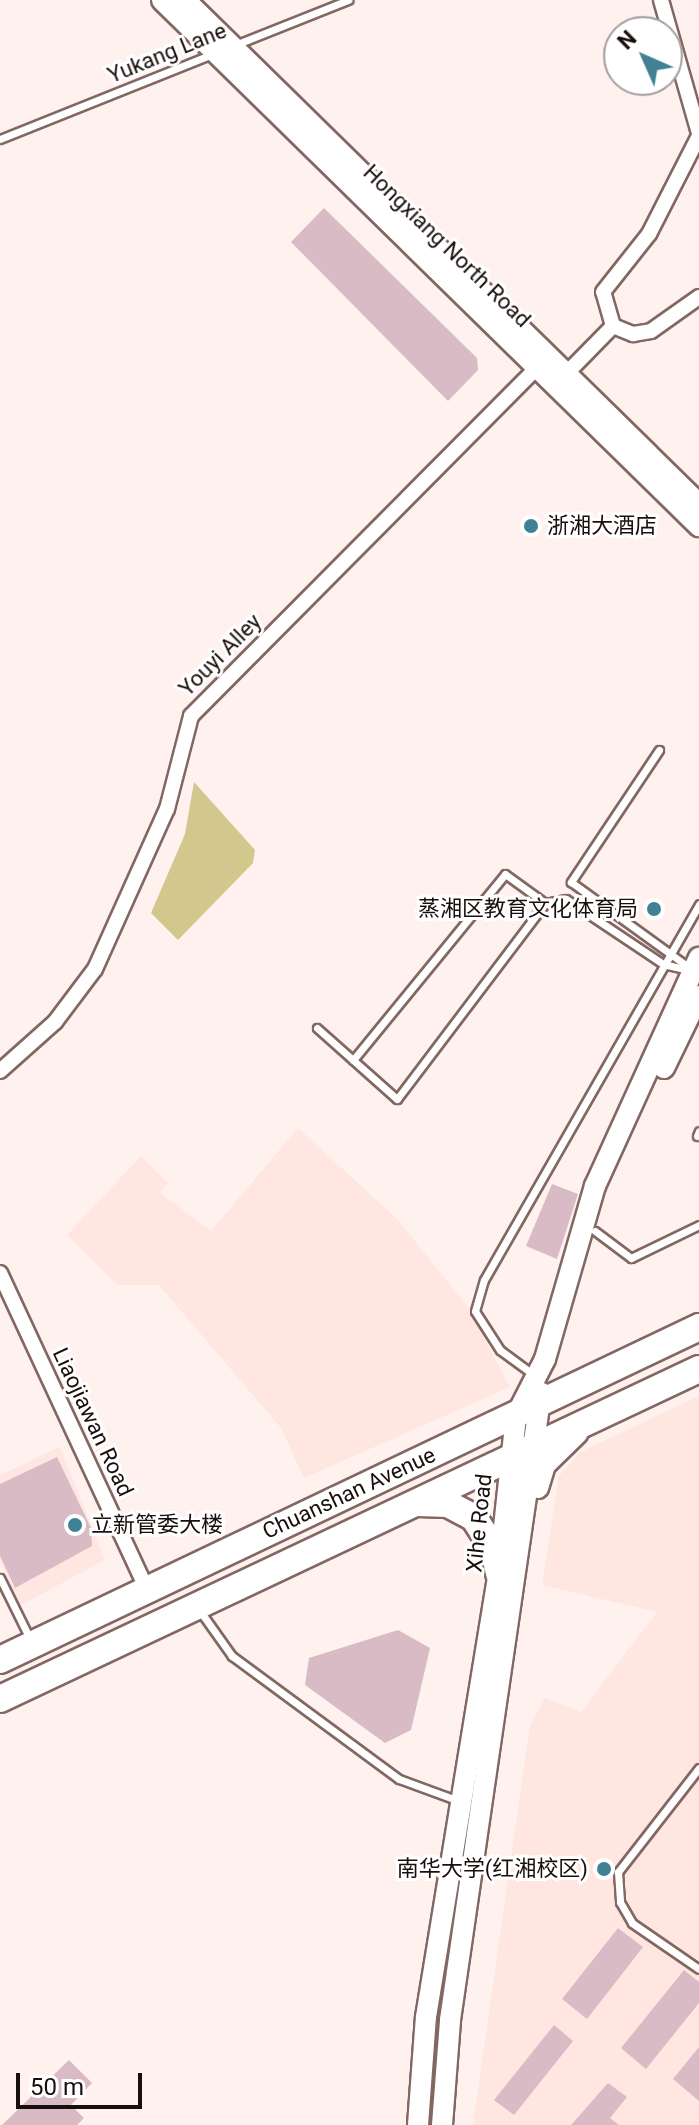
<!DOCTYPE html>
<meta charset="utf-8">
<style>
body{margin:0}
#map{position:relative;width:699px;height:2125px;overflow:hidden;background:#fef1ee;font-family:Roboto,"Noto Sans SC",sans-serif}
div>[style]{position:absolute}
.built>*{inset:0;background:#ffe6e1}
.green>*{inset:0;background:#d2c78c}
.building>*{inset:0;background:#d9bbc5}
.roads{filter:drop-shadow(2px 0 #826762) drop-shadow(-2px 0 #826762) drop-shadow(0 2px #826762) drop-shadow(0 -2px #826762)}
.lane>*{height:7px;margin:-3.5px;padding:0 3.5px;transform-origin:3.5px;border-radius:3.5px;background:#fff}
.street>*{height:14px;margin:-7px;padding:0 7px;transform-origin:7px;border-radius:7px;background:#fff}
.secondary>*{height:20px;margin:-10px;padding:0 10px;transform-origin:10px;border-radius:10px;background:#fff}
.highway>*{height:26px;margin:-13px;padding:0 13px;transform-origin:13px;border-radius:13px;background:#fff}
.dots>*{width:22px;height:22px;translate:-50% -50%;box-sizing:border-box;border:4px solid #fff;border-radius:50%}
span{translate:-50% -50%;white-space:nowrap;text-align:center;line-height:1.15;-webkit-text-stroke:6px #fff;paint-order:stroke}
.street-label{font-size:22px;color:#180e0c}
.poi-label{font-size:22px;color:#180e0c}
.left{translate:0 -50%;text-align:left}
.right{translate:-100% -50%;text-align:right}
.north{position:absolute;left:603px;top:16px;width:80px;height:80px;box-sizing:border-box;background:#fff;border:2px solid #a39f9e;border-radius:50%;rotate:315deg;font-size:22px;font-weight:700;line-height:32px;text-align:center;color:#180e0c}
.north::after{content:'';display:block;margin:auto;width:28px;height:36px;background:#408294;clip-path:polygon(50% 0,100% 100%,50% 72%,0 100%)}
.scale{position:absolute;left:16px;top:2073px;width:126px;height:36px;box-sizing:border-box;border:4px solid #180e0c;border-top:0;padding-left:10px;font-size:24px;line-height:28px;white-space:nowrap;color:#180e0c;-webkit-text-stroke:6px #fff;paint-order:stroke}
</style>
<div id="map">
<div class="built">
<div style="clip-path:polygon(298px 1128px,397px 1219px,468px 1307px,510px 1387px,304px 1478px,281px 1428px,159px 1285px,117px 1285px,67px 1235px,141px 1156px,168px 1183px,160px 1193px,211px 1231px)"></div>
<div style="clip-path:polygon(699px 1396px,699px 2125px,473px 2125px,530px 1725px,545px 1698px,581px 1712px,657px 1612px,542px 1585px,559px 1476px,580px 1452px)"></div>
<div style="clip-path:polygon(60px 1447px,105px 1560px,21px 1605px,0 1561px,0 1475px)"></div>
</div>
<div class="green">
<div style="clip-path:polygon(194px 782px,255px 850px,253px 863px,178px 940px,151px 913px,185px 834px)"></div>
</div>
<div class="building">
<div style="clip-path:polygon(324px 208px,477px 358px,478px 370px,448px 401px,291px 242px)"></div>
<div style="clip-path:polygon(552px 1184px,578px 1194px,557px 1259px,526px 1246px)"></div>
<div style="clip-path:polygon(57px 1457px,91px 1528px,92px 1546px,15px 1588px,0 1556px,0 1484px)"></div>
<div style="clip-path:polygon(398px 1630px,430px 1648px,411px 1730px,385px 1743px,305px 1685px,309px 1658px)"></div>
<div style="clip-path:polygon(618px 1928px,643px 1947px,587px 2019px,562px 1999px)"></div>
<div style="clip-path:polygon(684px 1970px,699px 1982px,699px 2003px,646px 2069px,621px 2048px)"></div>
<div style="clip-path:polygon(554px 2025px,573px 2041px,514px 2115px,494px 2100px)"></div>
<div style="clip-path:polygon(699px 2047px,699px 2101px,673px 2079px)"></div>
<div style="clip-path:polygon(69px 2060px,92px 2083px,71px 2105px,84px 2118px,77px 2125px,2px 2125px)"></div>
<div style="clip-path:polygon(608px 2083px,627px 2097px,610px 2118px,619px 2125px,571px 2125px)"></div>
</div>
<div class="roads">
<div class="lane">
<div style="left:235px;top:45px;width:122px;rotate:-21.7deg"></div>
<div style="left:0;top:139px;width:228px;rotate:-21.8deg"></div>
<div style="left:659px;top:750px;width:159px;rotate:123.7deg"></div>
<div style="left:571px;top:882px;width:148px;rotate:35.9deg"></div>
<div style="left:317px;top:1028px;width:107px;rotate:41.6deg"></div>
<div style="left:397px;top:1099px;width:246px;rotate:-52.9deg"></div>
<div style="left:545px;top:903px;width:21px;rotate:-11deg"></div>
<div style="left:566px;top:899px;width:117px;rotate:33.8deg"></div>
<div style="left:663px;top:964px;width:28px;rotate:13deg"></div>
<div style="left:353px;top:1060px;width:240px;rotate:-50.7deg"></div>
<div style="left:505px;top:874px;width:49px;rotate:35.9deg"></div>
<div style="left:697px;top:1136px;width:5px;rotate:-68deg"></div>
<div style="left:595px;top:1231px;width:45px;rotate:36.9deg"></div>
<div style="left:631px;top:1258px;width:76px;rotate:-25.9deg"></div>
<div style="left:534px;top:1375px;width:42px;rotate:-143.7deg"></div>
<div style="left:500px;top:1350px;width:46px;rotate:-122.7deg"></div>
<div style="left:475px;top:1311px;width:32px;rotate:-74deg"></div>
<div style="left:484px;top:1280px;width:433px;rotate:-60.2deg"></div>
<div style="left:0;top:1578px;width:68px;rotate:63.8deg"></div>
<div style="left:200px;top:1611px;width:55px;rotate:54.6deg"></div>
<div style="left:232px;top:1656px;width:207px;rotate:36.4deg"></div>
<div style="left:399px;top:1779px;width:64px;rotate:20.1deg"></div>
<div style="left:699px;top:1768px;width:132px;rotate:127.9deg"></div>
<div style="left:618px;top:1872px;width:30px;rotate:86deg"></div>
<div style="left:620px;top:1902px;width:24px;rotate:60deg"></div>
<div style="left:632px;top:1923px;width:81px;rotate:34.5deg"></div>
</div>
<div class="street">
<div style="left:661px;top:0;width:138px;rotate:74.1deg"></div>
<div style="left:613px;top:326px;width:22px;rotate:22deg"></div>
<div style="left:633px;top:334px;width:18px;rotate:-9deg"></div>
<div style="left:651px;top:331px;width:59px;rotate:-35.3deg"></div>
<div style="left:566px;top:374px;width:67px;rotate:-45.6deg"></div>
<div style="left:613px;top:326px;width:35px;rotate:-106deg"></div>
<div style="left:603px;top:292px;width:74px;rotate:-51.6deg"></div>
<div style="left:649px;top:234px;width:110px;rotate:-63deg"></div>
<div style="left:0;top:1071px;width:74px;rotate:-41.7deg"></div>
<div style="left:55px;top:1022px;width:66px;rotate:-53deg"></div>
<div style="left:95px;top:969px;width:175px;rotate:-65.8deg"></div>
<div style="left:167px;top:809px;width:96px;rotate:-75.5deg"></div>
<div style="left:191px;top:716px;width:491px;rotate:-45.2deg"></div>
<div style="left:0;top:1273px;width:349px;rotate:65.1deg"></div>
</div>
<div class="secondary">
<div style="left:162px;top:0;width:752px;rotate:44.41deg"></div>
<div style="left:185px;top:0;width:720px;rotate:44.44deg"></div>
<div style="left:664px;top:1068px;width:80px;rotate:-64.1deg"></div>
<div style="left:538px;top:1488px;width:24px;rotate:-73deg"></div>
<div style="left:545px;top:1465px;width:45px;rotate:-44.1deg"></div>
<div style="left:418px;top:2125px;width:108px;rotate:-85.8deg"></div>
<div style="left:426px;top:2017px;width:450px;rotate:-80.7deg"></div>
<div style="left:499px;top:1573px;width:158px;rotate:-83.8deg"></div>
<div style="left:516px;top:1416px;width:64px;rotate:-63deg"></div>
<div style="left:545px;top:1359px;width:180px;rotate:-73.9deg"></div>
<div style="left:595px;top:1186px;width:251px;rotate:-65.5deg"></div>
<div style="left:442px;top:2125px;width:105px;rotate:-85.6deg"></div>
<div style="left:450px;top:2020px;width:634px;rotate:-81.74deg"></div>
</div>
<div class="highway">
<div style="left:418px;top:1503px;width:30px;rotate:2deg"></div>
<div style="left:448px;top:1504px;width:30px;rotate:28deg"></div>
<div style="left:474px;top:1518px;width:35px;rotate:57deg"></div>
<div style="left:493px;top:1547px;width:27px;rotate:77deg"></div>
<div style="left:0;top:1660px;width:774px;rotate:-25.47deg"></div>
<div style="left:0;top:1699px;width:773px;rotate:-25.27deg"></div>
</div>
</div>
<div class="dots">
<div style="left:531px;top:526px;background:#408294"></div>
<div style="left:654px;top:909px;background:#408294"></div>
<div style="left:75px;top:1525px;background:#408294"></div>
<div style="left:604px;top:1869px;background:#408294"></div>
</div>
<div class="street-label">
<span style="left:167px;top:53px;rotate:-22deg">Yukang Lane</span>
<span style="left:447px;top:246px;rotate:44deg">Hongxiang North Road</span>
<span style="left:220px;top:655px;rotate:-45deg">Youyi Alley</span>
<span style="left:93px;top:1422px;rotate:65deg">Liaojiawan Road</span>
<span style="left:349px;top:1493px;rotate:-25deg">Chuanshan Avenue</span>
<span style="left:479px;top:1523px;rotate:-84deg">Xihe Road</span>
</div>
<div class="poi-label">
<span class="left" style="left:547px;top:526px">浙湘大酒店</span>
<span class="right" style="left:638px;top:909px">蒸湘区教育文化体育局</span>
<span class="left" style="left:91px;top:1525px">立新管委大楼</span>
<span class="right" style="left:588px;top:1869px">南华大学(红湘校区)</span>
</div>
<div class="north">N</div>
<div class="scale">50 m</div>
</div>
